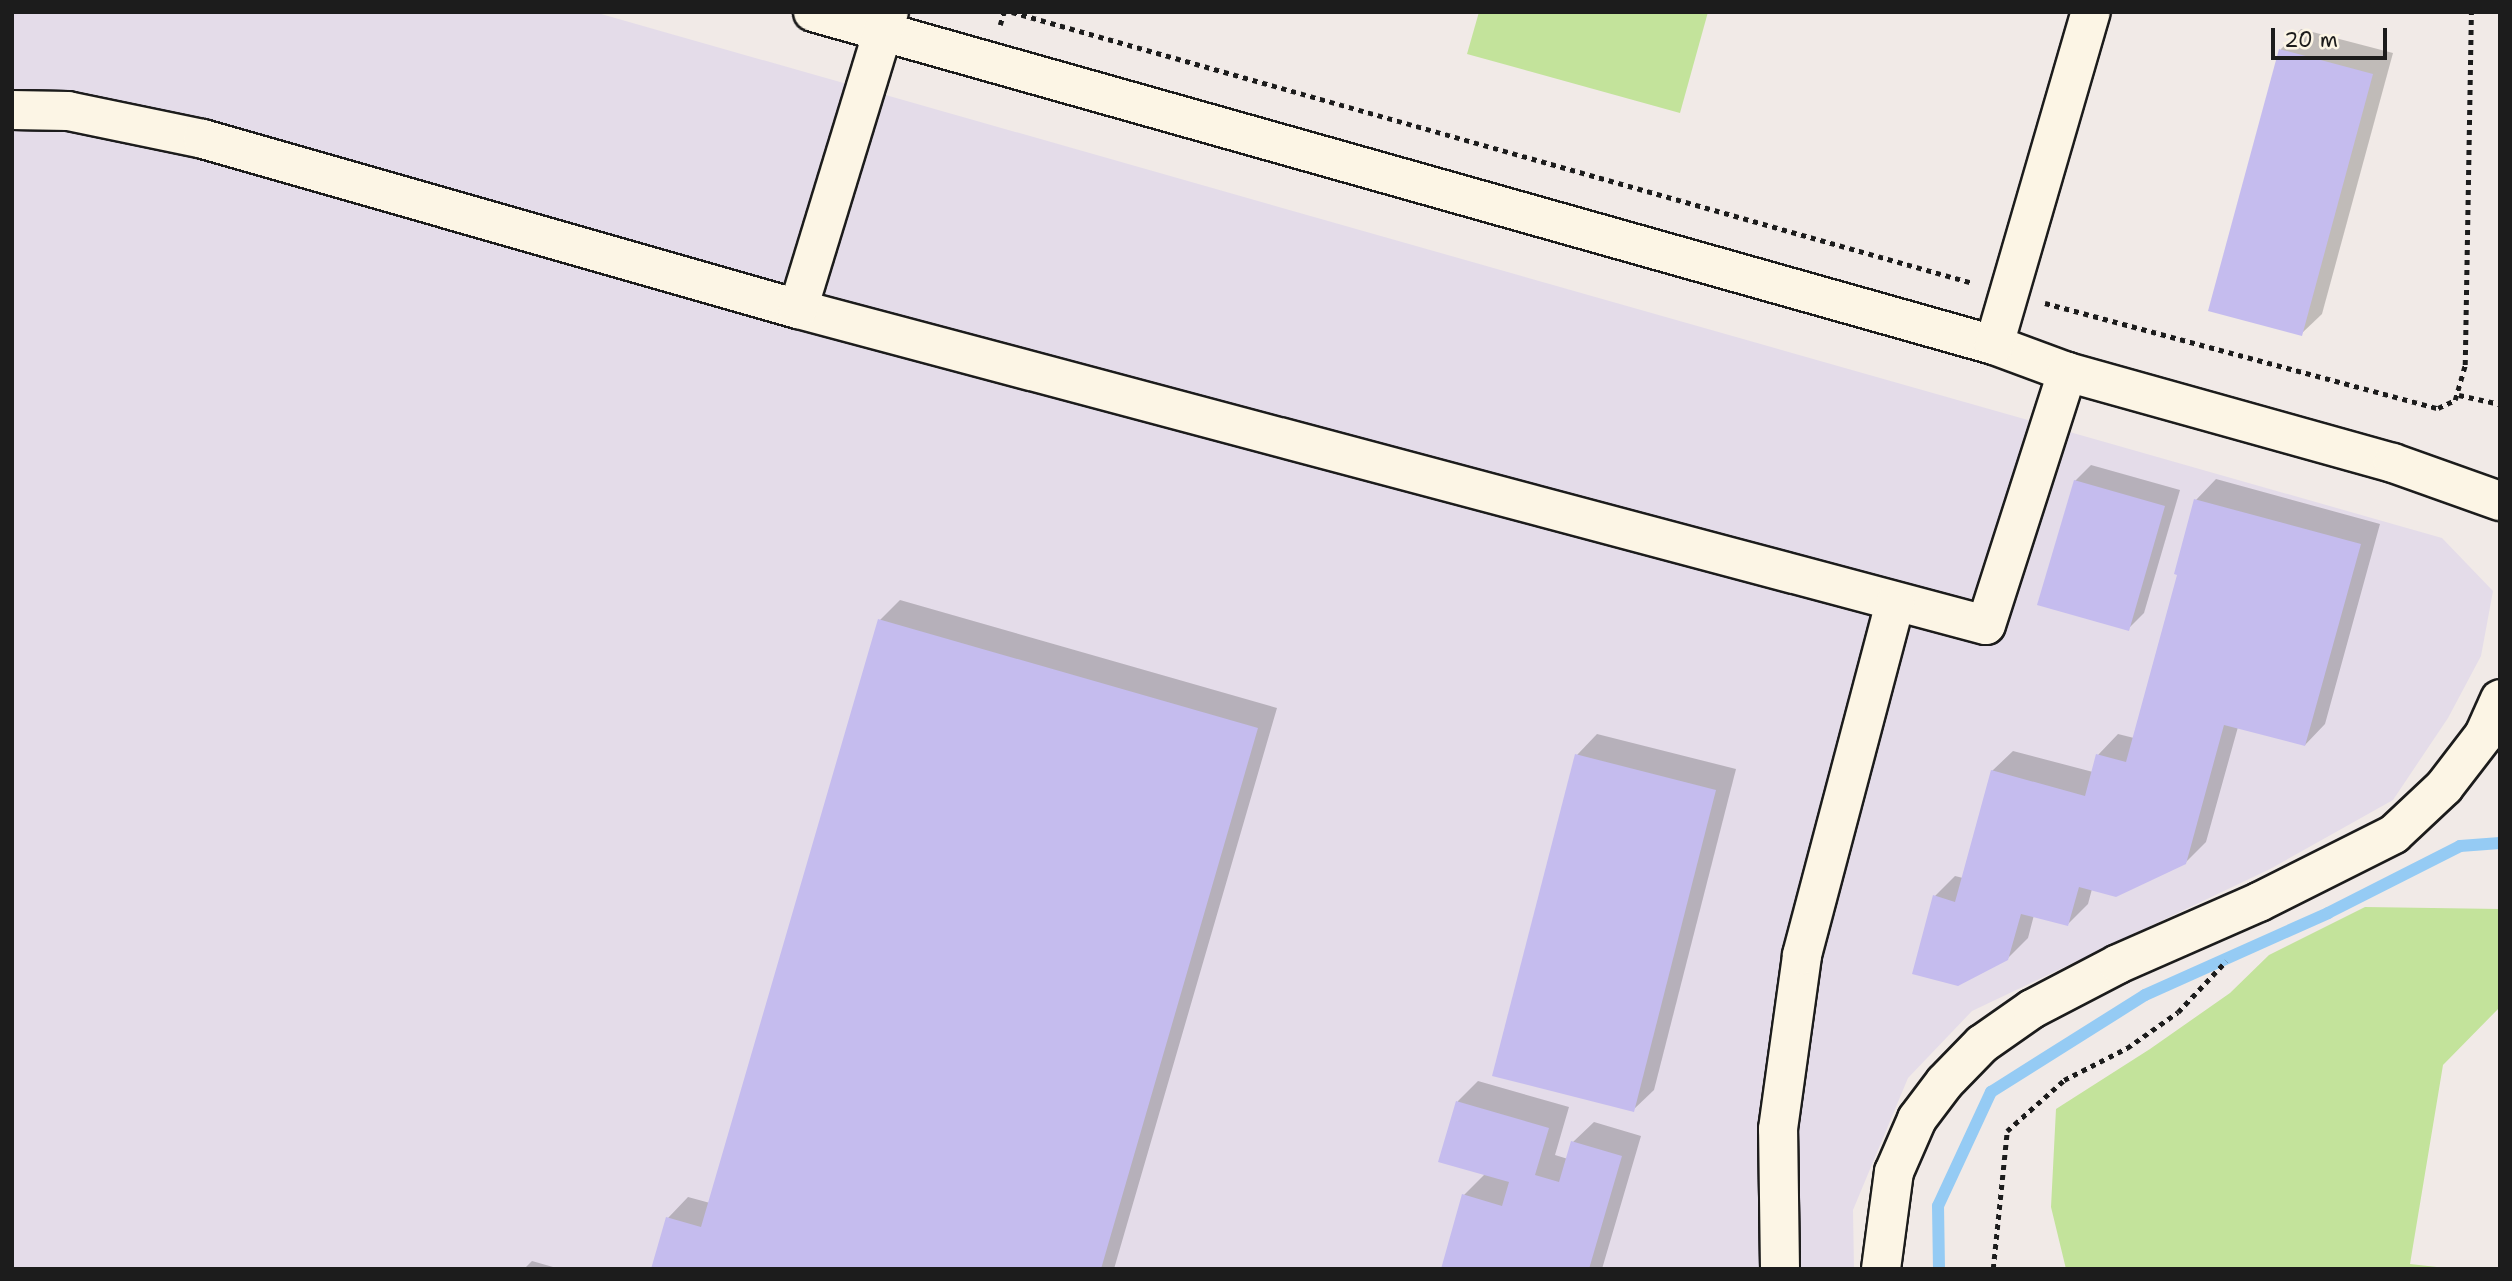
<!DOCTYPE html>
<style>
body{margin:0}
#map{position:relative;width:2512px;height:1281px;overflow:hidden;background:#f1eae7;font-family:"Shantell Sans",sans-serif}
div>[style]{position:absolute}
.built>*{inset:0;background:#e4dce9}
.green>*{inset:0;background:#c3e39b}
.shadow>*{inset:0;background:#0003}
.stream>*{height:12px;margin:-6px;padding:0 6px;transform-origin:6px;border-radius:6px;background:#95cbf4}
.building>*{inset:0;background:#c5bcee}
.path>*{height:4.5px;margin-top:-2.25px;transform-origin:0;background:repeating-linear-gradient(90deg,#1c1c1c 0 5px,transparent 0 10px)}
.roads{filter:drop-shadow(2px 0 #1c1c1c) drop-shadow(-2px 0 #1c1c1c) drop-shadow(0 2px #1c1c1c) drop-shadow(0 -2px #1c1c1c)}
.minor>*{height:38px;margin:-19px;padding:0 19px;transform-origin:19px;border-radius:19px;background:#fcf5e5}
span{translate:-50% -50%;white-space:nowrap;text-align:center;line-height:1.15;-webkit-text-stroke:7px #fcf5e5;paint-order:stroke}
.frame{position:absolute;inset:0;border:14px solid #1c1c1c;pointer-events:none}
.scale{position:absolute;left:2271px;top:28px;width:116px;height:32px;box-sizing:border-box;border:4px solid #1c1c1c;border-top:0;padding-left:9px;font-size:21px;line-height:24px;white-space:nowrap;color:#1c1c1c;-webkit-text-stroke:5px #fcf5e5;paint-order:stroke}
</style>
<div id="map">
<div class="built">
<div style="clip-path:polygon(12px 12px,594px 12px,2442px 538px,2493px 591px,2481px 656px,2448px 718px,2393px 800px,2270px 869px,1972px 1011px,1908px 1078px,1853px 1210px,1854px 1269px,12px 1269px)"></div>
</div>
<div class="green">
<div style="clip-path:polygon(1479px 12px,1708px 12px,1680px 113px,1467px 54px)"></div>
<div style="clip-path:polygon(2365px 907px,2500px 909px,2500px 1007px,2443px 1065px,2410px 1264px,2455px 1269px,2066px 1269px,2051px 1207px,2056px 1109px,2150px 1049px,2230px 993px,2269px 955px)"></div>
</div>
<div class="shadow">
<div style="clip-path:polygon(2301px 29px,2393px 53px,2322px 314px,2301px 334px,2281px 49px)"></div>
<div style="clip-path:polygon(2091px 465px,2180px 490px,2144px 613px,2128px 629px,2075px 481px)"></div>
<div style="clip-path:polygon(2216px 479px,2380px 524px,2325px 724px,2305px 745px,2238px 727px,2206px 842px,2185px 863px,2092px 889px,2088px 904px,2068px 924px,2034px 915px,2028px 938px,2007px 959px,1935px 896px,1955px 876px,1963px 878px,1992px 771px,2013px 751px,2093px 772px,2098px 755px,2118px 734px,2134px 738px,2180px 574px,2196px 500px)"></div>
<div style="clip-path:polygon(900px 600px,1277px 708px,1114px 1269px,652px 1269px,668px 1218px,688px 1197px,710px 1203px,880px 620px)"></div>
<div style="clip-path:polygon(1597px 734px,1736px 769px,1654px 1090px,1633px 1110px,1577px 755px)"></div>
<div style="clip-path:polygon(1478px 1081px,1569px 1107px,1555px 1155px,1568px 1159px,1573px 1142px,1594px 1122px,1641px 1136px,1602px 1269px,1442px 1269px,1464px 1195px,1485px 1174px,1440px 1161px,1458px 1101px)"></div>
<div style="clip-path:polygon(532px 1261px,560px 1269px,524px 1269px)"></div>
</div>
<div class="stream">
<div style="left:1939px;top:1269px;width:63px;rotate:-90.9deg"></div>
<div style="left:1938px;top:1206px;width:126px;rotate:-65.1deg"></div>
<div style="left:1991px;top:1092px;width:182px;rotate:-32.2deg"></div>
<div style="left:2145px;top:995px;width:201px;rotate:-24.1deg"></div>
<div style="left:2328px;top:913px;width:148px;rotate:-26.9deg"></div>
<div style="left:2460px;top:846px;width:40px;rotate:-4.3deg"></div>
</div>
<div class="building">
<div style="clip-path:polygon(2279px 49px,2373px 74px,2302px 336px,2208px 311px)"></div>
<div style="clip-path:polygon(2074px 480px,2165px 506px,2129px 631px,2037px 605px)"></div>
<div style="clip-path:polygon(2194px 499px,2361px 544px,2305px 746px,2224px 725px,2186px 864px,2116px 897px,2079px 887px,2068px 926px,2021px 914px,2008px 960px,1958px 986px,1912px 974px,1933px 895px,1955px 902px,1991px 770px,2085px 796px,2096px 754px,2126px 762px,2177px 575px,2174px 574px)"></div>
<div style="clip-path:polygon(878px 619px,1258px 728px,1101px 1269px,651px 1269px,666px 1217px,701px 1227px)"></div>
<div style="clip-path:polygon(1575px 754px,1716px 790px,1634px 1112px,1492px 1076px)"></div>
<div style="clip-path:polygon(1456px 1101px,1549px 1128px,1535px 1175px,1559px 1182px,1571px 1141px,1622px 1156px,1589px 1269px,1441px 1269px,1462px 1194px,1502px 1206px,1509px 1182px,1438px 1162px)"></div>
</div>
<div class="path">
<div style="left:1012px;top:12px;width:998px;rotate:15.75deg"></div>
<div style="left:1000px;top:25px;width:14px;rotate:-73deg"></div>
<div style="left:2045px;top:303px;width:407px;rotate:15deg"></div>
<div style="left:2438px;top:408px;width:19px;rotate:-25deg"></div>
<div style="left:2455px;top:400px;width:36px;rotate:-74deg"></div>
<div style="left:2465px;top:365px;width:353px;rotate:-89deg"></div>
<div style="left:2459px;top:395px;width:42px;rotate:12.4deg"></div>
<div style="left:1993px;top:1269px;width:139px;rotate:-84.2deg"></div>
<div style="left:2007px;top:1131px;width:76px;rotate:-41.8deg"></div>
<div style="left:2064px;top:1080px;width:71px;rotate:-26.9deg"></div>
<div style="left:2127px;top:1048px;width:62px;rotate:-35.2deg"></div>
<div style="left:2178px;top:1012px;width:70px;rotate:-46.7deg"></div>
</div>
<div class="roads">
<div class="minor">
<div style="left:813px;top:12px;width:1227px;rotate:15.75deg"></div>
<div style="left:1994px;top:345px;width:78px;rotate:20.3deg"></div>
<div style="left:2067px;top:372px;width:338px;rotate:15.6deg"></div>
<div style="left:2393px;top:463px;width:114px;rotate:19.6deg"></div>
<div style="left:12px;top:110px;width:56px;rotate:1deg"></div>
<div style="left:68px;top:111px;width:138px;rotate:11.7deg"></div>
<div style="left:203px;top:139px;width:619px;rotate:15.95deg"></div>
<div style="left:798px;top:309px;width:1229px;rotate:14.9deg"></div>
<div style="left:1986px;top:625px;width:266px;rotate:-72.2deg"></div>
<div style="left:798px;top:309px;width:311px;rotate:-73deg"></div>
<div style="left:1994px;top:345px;width:347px;rotate:-73.8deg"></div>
<div style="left:1780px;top:1269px;width:140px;rotate:-90.8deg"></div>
<div style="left:1778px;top:1129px;width:176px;rotate:-82.1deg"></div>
<div style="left:1802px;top:955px;width:364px;rotate:-75.2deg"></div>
<div style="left:1881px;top:1269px;width:98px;rotate:-82.4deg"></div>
<div style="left:1894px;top:1172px;width:58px;rotate:-66.5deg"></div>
<div style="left:1917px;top:1119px;width:46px;rotate:-52.9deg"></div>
<div style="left:1945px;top:1082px;width:53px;rotate:-45.8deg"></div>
<div style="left:1982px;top:1044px;width:61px;rotate:-35deg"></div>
<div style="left:2032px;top:1009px;width:97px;rotate:-27.6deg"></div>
<div style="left:2118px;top:964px;width:154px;rotate:-23.7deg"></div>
<div style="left:2259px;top:902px;width:151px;rotate:-26.7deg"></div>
<div style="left:2394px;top:834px;width:69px;rotate:-43.2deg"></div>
<div style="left:2444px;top:787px;width:66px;rotate:-52.4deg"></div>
<div style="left:2484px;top:735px;width:39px;rotate:-66deg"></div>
</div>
</div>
<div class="frame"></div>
<div class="scale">20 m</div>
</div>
